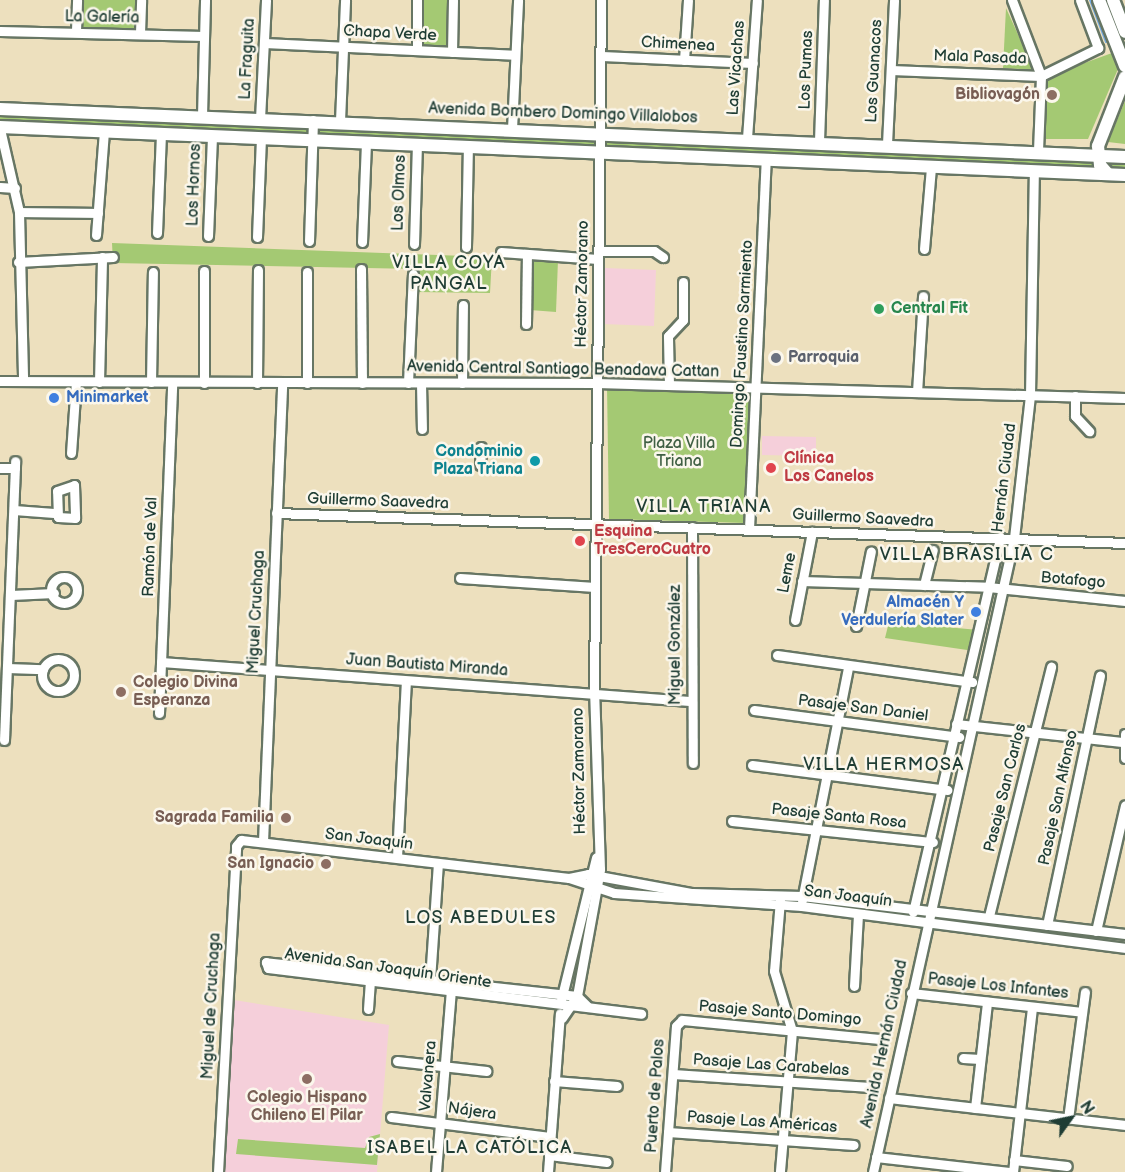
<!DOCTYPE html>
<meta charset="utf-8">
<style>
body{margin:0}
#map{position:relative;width:1125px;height:1172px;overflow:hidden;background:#ede0be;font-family:"Balsamiq Sans",sans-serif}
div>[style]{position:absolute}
.built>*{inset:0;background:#f5cfda}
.green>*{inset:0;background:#a4c973}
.stream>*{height:2px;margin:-1px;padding:0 1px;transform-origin:1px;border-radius:1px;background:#72a8e0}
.roads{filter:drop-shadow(2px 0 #677664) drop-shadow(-2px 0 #677664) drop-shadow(0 2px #677664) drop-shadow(0 -2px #677664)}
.minor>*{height:9px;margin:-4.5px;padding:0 4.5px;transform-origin:4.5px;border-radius:4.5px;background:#fff}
.minor>.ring{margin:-4.5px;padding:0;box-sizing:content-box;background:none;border:9px solid #fff;border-radius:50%}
.major>*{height:12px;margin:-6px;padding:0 6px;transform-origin:6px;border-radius:6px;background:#fff}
.dots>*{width:16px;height:16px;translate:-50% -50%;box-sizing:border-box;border:3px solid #fbf7ec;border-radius:50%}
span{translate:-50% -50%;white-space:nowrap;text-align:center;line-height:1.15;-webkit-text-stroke:5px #fbf7ec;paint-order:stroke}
.street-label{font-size:16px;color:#1f3d34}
.education-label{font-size:16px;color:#785e54;font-weight:700}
.right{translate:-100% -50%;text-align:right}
.left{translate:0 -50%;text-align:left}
.leisure-label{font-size:16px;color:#27864d;font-weight:700}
.worship-label{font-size:16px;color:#5b616d;font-weight:700}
.shop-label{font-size:16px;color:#366cbe;font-weight:700}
.park-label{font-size:16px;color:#406044}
.culture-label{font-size:16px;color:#0d838f;font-weight:700}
.health-label{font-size:16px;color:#be3a42;font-weight:700}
.neighbourhood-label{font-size:18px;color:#1f3d34;letter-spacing:1.5px}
.north{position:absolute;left:1041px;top:1088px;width:60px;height:60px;-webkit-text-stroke:4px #fbf7ec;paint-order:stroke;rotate:57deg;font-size:16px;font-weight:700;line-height:24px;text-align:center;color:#1f3d34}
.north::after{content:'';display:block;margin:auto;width:21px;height:27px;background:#1f3d34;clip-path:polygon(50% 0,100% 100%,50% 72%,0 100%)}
</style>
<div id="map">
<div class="built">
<div style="clip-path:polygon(605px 268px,656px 270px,654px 326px,603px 324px)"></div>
<div style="clip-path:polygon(762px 436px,816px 437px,816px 456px,762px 455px)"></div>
<div style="clip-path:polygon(234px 1000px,389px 1025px,377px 1172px,225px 1172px)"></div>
</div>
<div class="green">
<div style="clip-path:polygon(81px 0,138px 0,137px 31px,80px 28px)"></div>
<div style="clip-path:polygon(422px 0,450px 0,449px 49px,421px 48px)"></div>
<div style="clip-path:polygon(1006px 8px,1034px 70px,1003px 68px)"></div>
<div style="clip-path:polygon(1112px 53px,1118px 69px,1088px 139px,1044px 139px,1046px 77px)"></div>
<div style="clip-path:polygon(1125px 101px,1125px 144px,1108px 142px)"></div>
<div style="clip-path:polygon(0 110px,1125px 161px,1125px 170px,0 125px)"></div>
<div style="clip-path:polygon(112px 243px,492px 257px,490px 293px,416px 292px,416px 269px,113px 263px)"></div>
<div style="clip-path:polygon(532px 259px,558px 260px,556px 312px,530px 310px)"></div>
<div style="clip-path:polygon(751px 383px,745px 523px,609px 519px,607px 386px)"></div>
<div style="clip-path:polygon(889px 622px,979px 630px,974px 651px,885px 638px)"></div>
<div style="clip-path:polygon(380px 1134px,377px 1165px,236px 1154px,238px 1139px,365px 1148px,369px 1137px)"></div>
</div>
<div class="stream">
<div style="left:1090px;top:0;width:45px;rotate:69.1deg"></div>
</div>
<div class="roads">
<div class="minor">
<div style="left:417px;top:0;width:50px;rotate:90deg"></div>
<div style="left:1012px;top:0;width:81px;rotate:69.1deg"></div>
<div style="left:1041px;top:76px;width:75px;rotate:92.3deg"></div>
<div style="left:0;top:31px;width:204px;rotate:1.4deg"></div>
<div style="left:76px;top:31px;width:31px;rotate:-88deg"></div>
<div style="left:140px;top:33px;width:33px;rotate:-88deg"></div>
<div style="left:264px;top:43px;width:250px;rotate:2.7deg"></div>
<div style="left:452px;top:52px;width:52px;rotate:-88.9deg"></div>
<div style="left:602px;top:56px;width:151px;rotate:2.7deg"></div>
<div style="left:684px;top:60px;width:60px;rotate:-86.2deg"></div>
<div style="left:891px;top:70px;width:150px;rotate:2.3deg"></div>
<div style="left:1041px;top:76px;width:64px;rotate:-26.2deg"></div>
<div style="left:1098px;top:48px;width:51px;rotate:-110.6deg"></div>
<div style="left:202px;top:116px;width:116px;rotate:-88.5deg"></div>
<div style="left:260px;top:119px;width:119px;rotate:-87.1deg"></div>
<div style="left:340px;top:121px;width:121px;rotate:-87.6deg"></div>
<div style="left:0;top:129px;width:85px;rotate:77.1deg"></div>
<div style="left:19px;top:212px;width:168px;rotate:88.6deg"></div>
<div style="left:512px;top:129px;width:129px;rotate:-87.3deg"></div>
<div style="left:747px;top:138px;width:138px;rotate:-85.9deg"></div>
<div style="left:819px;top:141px;width:141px;rotate:-88deg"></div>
<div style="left:887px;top:144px;width:144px;rotate:-87.2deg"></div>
<div style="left:0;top:187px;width:15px;rotate:4deg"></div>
<div style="left:19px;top:212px;width:79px;rotate:0.7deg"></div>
<div style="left:157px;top:233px;width:99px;rotate:-87.7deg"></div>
<div style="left:96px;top:235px;width:104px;rotate:-85.6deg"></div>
<div style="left:208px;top:236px;width:100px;rotate:-87.7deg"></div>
<div style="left:257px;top:237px;width:99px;rotate:-87.7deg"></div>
<div style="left:309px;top:241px;width:121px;rotate:-88.1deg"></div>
<div style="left:362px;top:242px;width:100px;rotate:-87.7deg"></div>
<div style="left:414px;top:244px;width:100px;rotate:-88.3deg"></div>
<div style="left:466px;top:247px;width:101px;rotate:-88.9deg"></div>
<div style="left:924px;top:249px;width:82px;rotate:-85.1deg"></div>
<div style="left:598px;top:251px;width:56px"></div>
<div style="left:654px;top:251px;width:11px;rotate:34deg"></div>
<div style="left:501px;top:252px;width:97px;rotate:4.1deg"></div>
<div style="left:18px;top:262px;width:95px;rotate:-3deg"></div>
<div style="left:361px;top:269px;width:114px;rotate:89.5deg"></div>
<div style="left:526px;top:324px;width:70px;rotate:-89.2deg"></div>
<div style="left:0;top:381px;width:596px;rotate:0.19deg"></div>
<div style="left:596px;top:383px;width:529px;rotate:1.62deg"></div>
<div style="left:99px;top:382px;width:125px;rotate:-88.6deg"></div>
<div style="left:151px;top:382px;width:110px;rotate:-89deg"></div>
<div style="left:204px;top:383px;width:112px;rotate:-90deg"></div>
<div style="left:257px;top:383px;width:113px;rotate:-89.5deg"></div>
<div style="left:307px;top:383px;width:111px;rotate:-90deg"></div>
<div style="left:408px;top:383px;width:109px;rotate:-87.4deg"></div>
<div style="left:421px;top:383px;width:46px;rotate:88.8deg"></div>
<div style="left:462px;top:383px;width:78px;rotate:-89.3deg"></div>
<div style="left:669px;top:385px;width:49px;rotate:-91.2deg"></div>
<div style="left:668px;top:336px;width:22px;rotate:-47deg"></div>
<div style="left:683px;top:320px;width:38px;rotate:-90deg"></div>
<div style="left:917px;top:392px;width:96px;rotate:-86.4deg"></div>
<div style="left:1075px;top:396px;width:20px;rotate:90deg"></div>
<div style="left:1075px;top:416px;width:21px;rotate:47deg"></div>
<div style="left:71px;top:453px;width:71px;rotate:-86deg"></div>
<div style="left:480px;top:465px;width:18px;rotate:-87deg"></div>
<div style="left:0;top:468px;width:15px"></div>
<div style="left:74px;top:485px;width:33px;rotate:88deg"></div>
<div style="left:75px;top:518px;width:17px;rotate:-177deg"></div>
<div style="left:58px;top:517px;width:26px;rotate:-92deg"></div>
<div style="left:57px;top:491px;width:18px;rotate:-19deg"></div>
<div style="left:14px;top:510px;width:40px;rotate:4.3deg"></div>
<div style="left:276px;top:513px;width:850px;rotate:2.02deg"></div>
<div style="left:692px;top:527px;width:236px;rotate:89.8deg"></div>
<div style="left:749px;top:529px;width:369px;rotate:-87.4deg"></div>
<div class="ring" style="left:51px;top:577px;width:17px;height:17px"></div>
<div style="left:460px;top:578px;width:135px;rotate:3.8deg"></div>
<div style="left:802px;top:581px;width:186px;rotate:1.8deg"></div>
<div style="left:988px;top:587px;width:138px;rotate:5.8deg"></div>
<div style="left:924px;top:585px;width:36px;rotate:-76deg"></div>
<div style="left:11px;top:595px;width:43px;rotate:-2.7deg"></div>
<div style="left:795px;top:620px;width:90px;rotate:-79.1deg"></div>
<div style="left:856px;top:626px;width:76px;rotate:-78.7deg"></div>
<div style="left:777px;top:655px;width:197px;rotate:7.9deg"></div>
<div class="ring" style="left:42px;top:659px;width:23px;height:23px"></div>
<div style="left:161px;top:662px;width:530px;rotate:4.22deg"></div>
<div style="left:7px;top:668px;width:36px;rotate:2deg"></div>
<div style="left:754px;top:710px;width:207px;rotate:7.5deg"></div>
<div style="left:159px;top:713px;width:330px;rotate:-87.7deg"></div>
<div style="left:956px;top:724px;width:167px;rotate:6.2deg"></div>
<div style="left:1125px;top:734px;width:24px;rotate:90deg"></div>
<div style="left:4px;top:740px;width:279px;rotate:-87.7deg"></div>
<div style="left:752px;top:765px;width:197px;rotate:7.3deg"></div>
<div style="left:732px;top:821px;width:202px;rotate:6deg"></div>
<div style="left:263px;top:842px;width:459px;rotate:-87.6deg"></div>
<div style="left:397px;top:857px;width:176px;rotate:-87.1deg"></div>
<div style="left:569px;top:878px;width:47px;rotate:18.4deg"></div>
<div style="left:614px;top:893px;width:188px;rotate:4deg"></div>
<div style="left:802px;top:906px;width:326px;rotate:7.4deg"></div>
<div style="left:780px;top:900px;width:71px;rotate:94.8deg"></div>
<div style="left:774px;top:971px;width:63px;rotate:73.3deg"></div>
<div style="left:792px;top:1031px;width:142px;rotate:94.9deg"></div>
<div style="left:802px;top:900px;width:237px;rotate:-78.8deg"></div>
<div style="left:913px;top:912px;width:385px;rotate:-76.9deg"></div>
<div style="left:989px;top:916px;width:257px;rotate:-76deg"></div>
<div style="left:1047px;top:925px;width:255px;rotate:-78deg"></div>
<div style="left:1096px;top:931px;width:129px;rotate:-77deg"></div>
<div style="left:430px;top:980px;width:117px;rotate:-86.1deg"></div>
<div style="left:854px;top:986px;width:72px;rotate:-86.8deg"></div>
<div style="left:911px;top:993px;width:172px;rotate:6.3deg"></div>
<div style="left:561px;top:1000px;width:147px;rotate:-76.2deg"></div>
<div style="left:587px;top:1006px;width:14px;rotate:-135deg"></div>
<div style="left:577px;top:996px;width:313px;rotate:-173.8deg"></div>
<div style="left:266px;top:962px;width:6px;rotate:72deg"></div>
<div style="left:268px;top:968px;width:376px;rotate:7deg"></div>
<div style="left:368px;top:1009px;width:30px;rotate:-86deg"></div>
<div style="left:562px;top:1018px;width:27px;rotate:-56deg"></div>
<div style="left:577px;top:996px;width:129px;rotate:-79.7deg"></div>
<div style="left:600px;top:869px;width:177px;rotate:-91.9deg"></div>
<div style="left:594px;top:692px;width:692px;rotate:-89.42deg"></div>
<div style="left:963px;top:1058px;width:17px;rotate:3deg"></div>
<div style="left:397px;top:1061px;width:90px;rotate:6.4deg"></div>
<div style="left:673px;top:1074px;width:194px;rotate:3.8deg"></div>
<div style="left:554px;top:1081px;width:63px;rotate:4.5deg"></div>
<div style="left:889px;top:1098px;width:238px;rotate:6.5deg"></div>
<div style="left:975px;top:1108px;width:107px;rotate:-83.5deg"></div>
<div style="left:391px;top:1117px;width:160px;rotate:7.2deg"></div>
<div style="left:1068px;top:1119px;width:128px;rotate:-82.4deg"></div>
<div style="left:668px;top:1132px;width:186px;rotate:4deg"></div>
<div style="left:549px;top:1155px;width:58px;rotate:6.9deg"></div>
<div style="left:876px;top:1157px;width:134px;rotate:6.4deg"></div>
<div style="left:1014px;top:1160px;width:53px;rotate:6.5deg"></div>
<div style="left:218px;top:1172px;width:326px;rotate:-86.8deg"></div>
<div style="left:236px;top:846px;width:8px;rotate:-50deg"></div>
<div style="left:241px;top:840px;width:330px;rotate:6.6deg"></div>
<div style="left:569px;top:878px;width:19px;rotate:-12deg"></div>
<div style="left:588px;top:874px;width:106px;rotate:10.4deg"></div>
<div style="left:692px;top:893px;width:110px;rotate:1.6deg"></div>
<div style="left:802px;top:896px;width:325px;rotate:6.7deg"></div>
<div style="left:436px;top:1172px;width:184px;rotate:-85.3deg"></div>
<div style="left:548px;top:1172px;width:159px;rotate:-85.7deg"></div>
<div style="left:665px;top:1172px;width:146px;rotate:-85.7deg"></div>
<div style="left:676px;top:1026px;width:8px;rotate:-45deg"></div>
<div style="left:682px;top:1020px;width:199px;rotate:5.5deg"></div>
<div style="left:873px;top:1172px;width:649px;rotate:-77.46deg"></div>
<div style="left:1014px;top:538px;width:144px;rotate:-83.6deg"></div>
<div style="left:1030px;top:395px;width:224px;rotate:-89deg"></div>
<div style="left:1013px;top:1172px;width:166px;rotate:-83.4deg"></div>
</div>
<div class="major">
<div style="left:1099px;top:0;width:71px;rotate:68.5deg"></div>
<div style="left:1113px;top:0;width:34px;rotate:69deg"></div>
<div style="left:0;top:109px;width:1126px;rotate:2.44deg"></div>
<div style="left:0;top:127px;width:1126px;rotate:2.44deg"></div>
<div style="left:1108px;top:174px;width:12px;rotate:-132deg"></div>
<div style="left:1100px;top:165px;width:19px;rotate:-96deg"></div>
<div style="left:1098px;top:146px;width:74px;rotate:-68.6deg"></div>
</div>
</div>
<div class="dots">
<div style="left:1052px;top:95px;background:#8d6e63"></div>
<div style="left:879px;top:309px;background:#2e9e5b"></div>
<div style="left:776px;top:358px;background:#6b7280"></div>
<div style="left:54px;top:398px;background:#3f7fe0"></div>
<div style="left:535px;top:461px;background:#0f9aa8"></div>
<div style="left:771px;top:468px;background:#e0444e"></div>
<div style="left:580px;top:541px;background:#e0444e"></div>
<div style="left:976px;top:612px;background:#3f7fe0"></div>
<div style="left:121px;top:692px;background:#8d6e63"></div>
<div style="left:286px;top:818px;background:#8d6e63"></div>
<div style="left:326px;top:864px;background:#8d6e63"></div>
<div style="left:307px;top:1079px;background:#8d6e63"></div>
</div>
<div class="street-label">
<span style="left:102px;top:18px;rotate:1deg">La Galería</span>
<span style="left:390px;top:34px;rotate:3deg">Chapa Verde</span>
<span style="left:678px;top:45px;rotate:3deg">Chimenea</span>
<span style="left:980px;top:58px;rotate:2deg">Mala Pasada</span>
<span style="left:248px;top:59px;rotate:-87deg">La Fraguita</span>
<span style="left:737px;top:68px;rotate:-86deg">Las Vicachas</span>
<span style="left:807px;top:70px;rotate:-88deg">Los Pumas</span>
<span style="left:875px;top:71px;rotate:-87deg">Los Guanacos</span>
<span style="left:563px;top:114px;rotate:2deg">Avenida Bombero Domingo Villalobos</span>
<span style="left:195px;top:185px;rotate:-88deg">Los Hornos</span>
<span style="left:400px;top:193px;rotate:-88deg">Los Olmos</span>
<span style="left:583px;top:284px;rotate:-89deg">Héctor Zamorano</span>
<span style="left:743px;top:344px;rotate:-87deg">Domingo Faustino Sarmiento</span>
<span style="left:563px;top:370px;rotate:1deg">Avenida Central Santiago Benadava Cattan</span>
<span style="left:1005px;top:478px;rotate:-83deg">Hernán Ciudad</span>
<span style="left:378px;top:502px;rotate:2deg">Guillermo Saavedra</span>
<span style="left:863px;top:519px;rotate:3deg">Guillermo Saavedra</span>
<span style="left:151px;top:547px;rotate:-88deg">Ramón de Val</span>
<span style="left:788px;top:573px;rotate:-79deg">Leme</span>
<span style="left:1073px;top:581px;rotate:5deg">Botafogo</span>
<span style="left:257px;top:612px;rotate:-87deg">Miguel Cruchaga</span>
<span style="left:676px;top:645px;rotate:-90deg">Miguel González</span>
<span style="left:427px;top:666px;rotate:4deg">Juan Bautista Miranda</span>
<span style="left:863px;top:709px;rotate:7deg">Pasaje San Daniel</span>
<span style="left:580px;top:771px;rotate:-91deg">Héctor Zamorano</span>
<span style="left:1006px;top:788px;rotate:-76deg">Pasaje San Carlos</span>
<span style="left:1059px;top:798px;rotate:-78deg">Pasaje San Alfonso</span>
<span style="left:839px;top:817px;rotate:6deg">Pasaje Santa Rosa</span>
<span style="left:369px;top:840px;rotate:7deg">San Joaquín</span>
<span style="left:848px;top:897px;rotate:7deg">San Joaquín</span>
<span style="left:388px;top:969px;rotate:8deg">Avenida San Joaquín Oriente</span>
<span style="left:998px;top:987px;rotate:6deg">Pasaje Los Infantes</span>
<span style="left:212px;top:1006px;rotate:-87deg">Miguel de Cruchaga</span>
<span style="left:780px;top:1014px;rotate:5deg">Pasaje Santo Domingo</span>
<span style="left:885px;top:1044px;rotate:-78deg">Avenida Hernán Ciudad</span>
<span style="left:771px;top:1066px;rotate:4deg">Pasaje Las Carabelas</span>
<span style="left:429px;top:1076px;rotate:-85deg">Valvanera</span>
<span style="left:656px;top:1096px;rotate:-86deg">Puerto de Palos</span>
<span style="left:472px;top:1112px;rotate:8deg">Nájera</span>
<span style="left:762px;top:1123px;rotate:4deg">Pasaje Las Américas</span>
</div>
<div class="education-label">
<span class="right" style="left:1040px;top:95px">Bibliovagón</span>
<span class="left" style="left:133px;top:692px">Colegio Divina<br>Esperanza</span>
<span class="right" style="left:274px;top:818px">Sagrada Familia</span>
<span class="right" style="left:314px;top:864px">San Ignacio</span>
<span style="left:307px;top:1107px">Colegio Hispano<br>Chileno El Pilar</span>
</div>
<div class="leisure-label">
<span class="left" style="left:891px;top:309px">Central Fit</span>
</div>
<div class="worship-label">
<span class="left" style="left:788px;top:358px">Parroquia</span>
</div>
<div class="shop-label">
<span class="left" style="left:66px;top:398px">Minimarket</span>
<span class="right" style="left:964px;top:612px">Almacén Y<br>Verdulería Slater</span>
</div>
<div class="park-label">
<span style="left:679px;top:453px">Plaza Villa<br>Triana</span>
</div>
<div class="culture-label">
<span class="right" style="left:523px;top:461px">Condominio<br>Plaza Triana</span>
</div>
<div class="health-label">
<span class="left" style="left:784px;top:468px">Clínica<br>Los Canelos</span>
<span class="left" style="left:594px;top:541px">Esquina<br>TresCeroCuatro</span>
</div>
<div class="neighbourhood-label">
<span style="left:449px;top:274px">VILLA COYA<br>PANGAL</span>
<span style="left:704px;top:507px">VILLA TRIANA</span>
<span style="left:967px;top:555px">VILLA BRASILIA C</span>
<span style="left:884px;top:765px">VILLA HERMOSA</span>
<span style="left:481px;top:918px">LOS ABEDULES</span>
<span style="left:470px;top:1148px">ISABEL LA CATÓLICA</span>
</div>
<div class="north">N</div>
</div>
